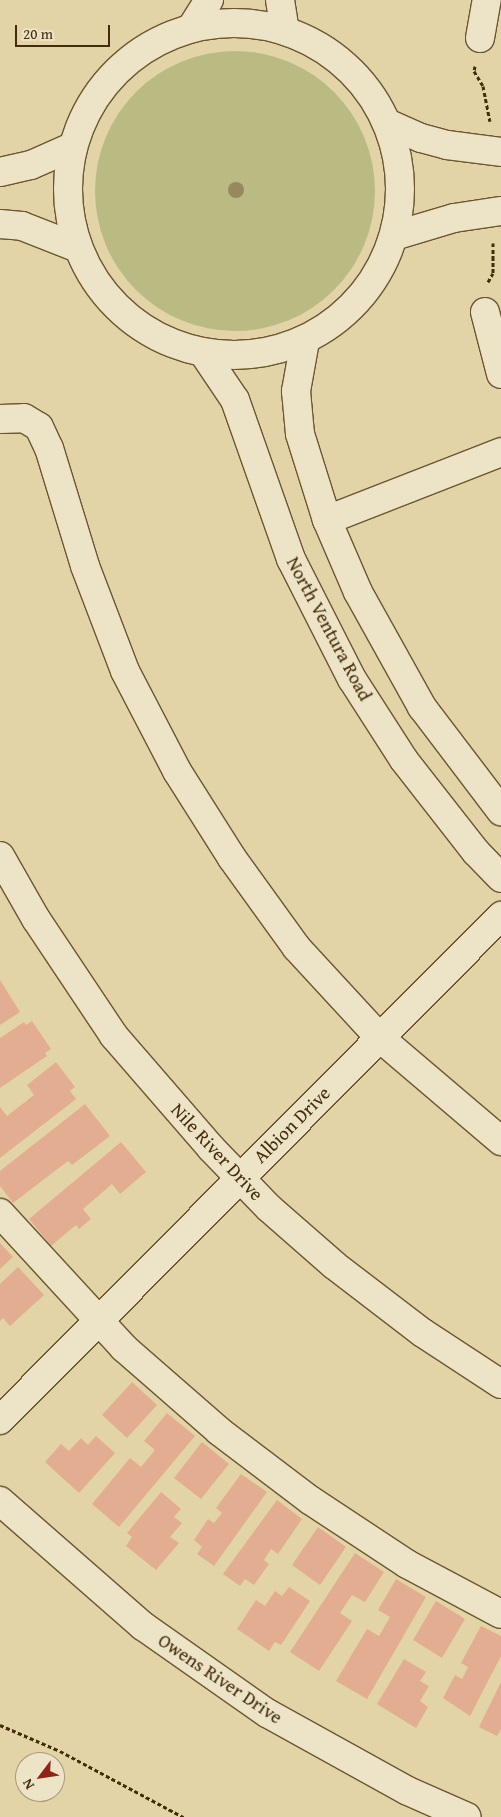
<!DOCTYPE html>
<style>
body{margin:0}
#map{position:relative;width:501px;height:1817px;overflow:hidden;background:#e3d4a7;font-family:"Gentium Book Plus",serif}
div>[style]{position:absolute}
.green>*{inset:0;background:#babb83}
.round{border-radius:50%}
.building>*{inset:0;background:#e3ad92}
.path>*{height:3px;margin-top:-1.5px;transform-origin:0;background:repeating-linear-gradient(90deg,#432c0a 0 4px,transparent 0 6.5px)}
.roads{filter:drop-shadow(1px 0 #6b5631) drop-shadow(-1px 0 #6b5631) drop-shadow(0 1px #6b5631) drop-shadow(0 -1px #6b5631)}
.minor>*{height:28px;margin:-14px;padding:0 14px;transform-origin:14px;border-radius:14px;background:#ede3c6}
.minor>.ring{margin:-14px;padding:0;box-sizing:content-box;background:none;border:28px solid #ede3c6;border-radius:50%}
.trees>*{width:16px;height:16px;margin:-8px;border-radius:50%;background:#98885e}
span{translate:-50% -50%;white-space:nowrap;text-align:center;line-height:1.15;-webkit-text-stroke:4px #ede3c6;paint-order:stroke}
.street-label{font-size:19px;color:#432c0a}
.north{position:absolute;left:15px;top:1752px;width:50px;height:50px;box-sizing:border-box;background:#ede3c6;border:1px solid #a99a7b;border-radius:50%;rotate:239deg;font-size:14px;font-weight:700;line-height:20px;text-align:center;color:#432c0a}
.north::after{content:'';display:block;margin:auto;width:18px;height:22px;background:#8f2418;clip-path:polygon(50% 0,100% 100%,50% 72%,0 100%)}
.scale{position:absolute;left:15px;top:25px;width:95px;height:22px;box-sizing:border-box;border:2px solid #432c0a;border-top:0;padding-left:6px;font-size:15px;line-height:18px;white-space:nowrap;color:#432c0a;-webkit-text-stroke:4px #ede3c6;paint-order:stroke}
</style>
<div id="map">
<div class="green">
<div class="round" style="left:95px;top:51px;width:280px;height:280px"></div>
</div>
<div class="building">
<div style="clip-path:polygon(0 980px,20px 1012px,0 1025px)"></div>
<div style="clip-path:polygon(32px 1021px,51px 1049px,45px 1053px,47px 1056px,0 1088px,0 1038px,24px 1022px,26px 1025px)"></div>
<div style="clip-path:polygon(56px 1062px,75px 1087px,70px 1091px,76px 1099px,0 1158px,0 1107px,7px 1116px,34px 1095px,27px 1085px)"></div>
<div style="clip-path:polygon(85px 1104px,110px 1136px,72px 1165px,68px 1161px,13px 1203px,0 1186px,0 1171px)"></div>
<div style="clip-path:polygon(121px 1142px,146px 1172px,120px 1194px,112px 1184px,83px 1209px,91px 1219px,79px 1229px,76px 1225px,51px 1246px,29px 1219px)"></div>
<div style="clip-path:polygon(0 1243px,13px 1257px,0 1269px)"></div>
<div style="clip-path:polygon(18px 1267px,44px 1295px,10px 1326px,3px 1318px,0 1321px,0 1284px)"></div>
<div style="clip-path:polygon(132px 1382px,157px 1405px,127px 1438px,102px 1415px)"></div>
<div style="clip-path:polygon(167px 1413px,195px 1436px,119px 1527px,92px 1504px,130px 1458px,141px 1467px,155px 1450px,144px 1441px)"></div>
<div style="clip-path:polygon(96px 1436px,115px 1453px,79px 1493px,45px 1462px,61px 1444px,69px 1451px,81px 1438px,88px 1445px)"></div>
<div style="clip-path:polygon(202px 1442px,229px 1464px,201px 1499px,174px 1478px)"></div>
<div style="clip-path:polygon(241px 1474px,267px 1492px,214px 1566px,197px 1554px,202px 1547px,194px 1540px,208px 1519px,214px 1523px,222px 1513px,216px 1508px)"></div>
<div style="clip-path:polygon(161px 1492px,181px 1509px,174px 1517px,182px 1523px,170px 1537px,179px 1543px,156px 1570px,126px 1546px,132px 1537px,127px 1533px)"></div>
<div style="clip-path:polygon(277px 1500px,302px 1519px,278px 1554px,271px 1549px,264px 1560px,269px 1564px,254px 1585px,245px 1579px,240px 1586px,223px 1574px)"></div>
<div style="clip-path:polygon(318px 1527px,346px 1547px,320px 1585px,292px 1565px)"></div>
<div style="clip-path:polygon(355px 1553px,384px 1572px,365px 1602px,352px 1595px,340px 1613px,352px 1621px,319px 1671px,290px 1652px)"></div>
<div style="clip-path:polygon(396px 1579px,426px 1597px,367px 1699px,336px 1681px,367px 1629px,379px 1636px,390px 1617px,378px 1610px)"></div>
<div style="clip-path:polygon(289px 1587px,310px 1601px,281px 1645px,275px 1642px,269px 1651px,237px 1629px,256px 1600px,265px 1606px,275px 1591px,282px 1596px)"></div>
<div style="clip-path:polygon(436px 1601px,465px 1619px,442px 1658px,413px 1640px)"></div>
<div style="clip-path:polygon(481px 1626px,501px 1636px,501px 1656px,470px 1716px,443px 1698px,455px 1675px,462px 1679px,468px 1667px,461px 1663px)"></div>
<div style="clip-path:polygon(404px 1659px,426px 1672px,420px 1681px,429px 1686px,420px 1701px,428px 1707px,416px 1728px,377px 1704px)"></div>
<div style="clip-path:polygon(501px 1682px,501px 1729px,497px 1736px,479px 1727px)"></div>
</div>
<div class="path">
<div style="left:475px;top:66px;width:5px;rotate:101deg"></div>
<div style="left:474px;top:71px;width:17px;rotate:59deg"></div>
<div style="left:483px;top:86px;width:36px;rotate:79deg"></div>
<div style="left:488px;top:282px;width:10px;rotate:-61deg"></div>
<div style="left:493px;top:273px;width:30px;rotate:-90deg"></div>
<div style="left:0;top:1725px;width:65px;rotate:23.4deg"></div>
<div style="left:60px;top:1751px;width:140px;rotate:28.2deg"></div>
</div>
<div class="roads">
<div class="minor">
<div style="left:280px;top:0;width:30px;rotate:81deg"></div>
<div class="ring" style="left:68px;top:23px;width:304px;height:304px"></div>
<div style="left:192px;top:27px;width:32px;rotate:-58deg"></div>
<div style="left:480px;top:38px;width:39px;rotate:-80deg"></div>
<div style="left:387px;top:123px;width:37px;rotate:24deg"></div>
<div style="left:421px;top:138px;width:27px;rotate:15deg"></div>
<div style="left:447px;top:145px;width:54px;rotate:7.4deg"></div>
<div style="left:0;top:172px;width:32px;rotate:-13deg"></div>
<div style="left:31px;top:165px;width:45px;rotate:-23.7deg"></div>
<div style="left:0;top:224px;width:22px;rotate:5deg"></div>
<div style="left:22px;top:226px;width:60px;rotate:21.4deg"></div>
<div style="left:397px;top:235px;width:59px;rotate:-16.6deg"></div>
<div style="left:454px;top:218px;width:48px;rotate:-8.5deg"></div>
<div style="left:485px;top:312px;width:64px;rotate:75.5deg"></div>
<div style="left:305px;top:341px;width:51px;rotate:100.2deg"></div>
<div style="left:296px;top:391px;width:43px;rotate:84.7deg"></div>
<div style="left:300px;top:434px;width:90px;rotate:72.6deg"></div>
<div style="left:327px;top:520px;width:78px;rotate:66.7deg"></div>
<div style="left:358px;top:592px;width:132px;rotate:60.9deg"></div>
<div style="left:422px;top:707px;width:131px;rotate:52.8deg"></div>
<div style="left:204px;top:354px;width:55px;rotate:56deg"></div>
<div style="left:235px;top:400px;width:169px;rotate:70.6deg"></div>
<div style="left:291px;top:559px;width:135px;rotate:63.1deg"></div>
<div style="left:352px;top:679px;width:96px;rotate:57.3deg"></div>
<div style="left:404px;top:760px;width:117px;rotate:52deg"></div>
<div style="left:476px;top:852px;width:36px;rotate:46deg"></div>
<div style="left:0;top:419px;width:24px;rotate:-2deg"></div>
<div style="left:24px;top:418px;width:17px;rotate:31deg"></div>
<div style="left:39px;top:427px;width:23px;rotate:65deg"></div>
<div style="left:49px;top:448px;width:123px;rotate:73deg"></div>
<div style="left:85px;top:566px;width:112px;rotate:69.1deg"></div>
<div style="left:125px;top:671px;width:113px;rotate:62.5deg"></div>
<div style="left:177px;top:771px;width:103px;rotate:57.7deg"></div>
<div style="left:232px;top:858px;width:111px;rotate:54.2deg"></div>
<div style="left:297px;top:948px;width:122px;rotate:47.3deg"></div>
<div style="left:380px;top:1038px;width:159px;rotate:40.4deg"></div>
<div style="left:327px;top:520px;width:187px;rotate:-21.3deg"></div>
<div style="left:0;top:856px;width:73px;rotate:60.3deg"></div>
<div style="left:36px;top:919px;width:141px;rotate:56.3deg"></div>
<div style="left:114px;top:1036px;width:148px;rotate:49.1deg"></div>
<div style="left:211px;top:1148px;width:83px;rotate:46deg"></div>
<div style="left:269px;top:1208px;width:86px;rotate:41.2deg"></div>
<div style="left:334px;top:1265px;width:112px;rotate:37.4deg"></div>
<div style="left:423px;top:1333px;width:93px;rotate:33.2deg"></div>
<div style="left:0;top:1213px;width:183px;rotate:47.4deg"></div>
<div style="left:124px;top:1348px;width:126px;rotate:41.1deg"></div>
<div style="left:219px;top:1431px;width:114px;rotate:37.2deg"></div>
<div style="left:310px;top:1500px;width:116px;rotate:33.4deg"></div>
<div style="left:407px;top:1564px;width:106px;rotate:28deg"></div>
<div style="left:0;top:1420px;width:711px;rotate:-45.17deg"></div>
<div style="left:0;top:1501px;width:190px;rotate:41.2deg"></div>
<div style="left:143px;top:1626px;width:151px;rotate:35.1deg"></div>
<div style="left:267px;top:1713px;width:161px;rotate:29deg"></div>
<div style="left:408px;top:1791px;width:64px;rotate:23.8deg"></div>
</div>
</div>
<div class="trees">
<div style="left:236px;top:190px"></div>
</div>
<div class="street-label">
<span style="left:329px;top:629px;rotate:62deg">North Ventura Road</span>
<span style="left:292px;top:1125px;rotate:-45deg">Albion Drive</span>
<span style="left:217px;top:1152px;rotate:47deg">Nile River Drive</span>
<span style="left:220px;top:1679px;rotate:34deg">Owens River Drive</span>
</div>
<div class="north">N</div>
<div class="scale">20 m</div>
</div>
